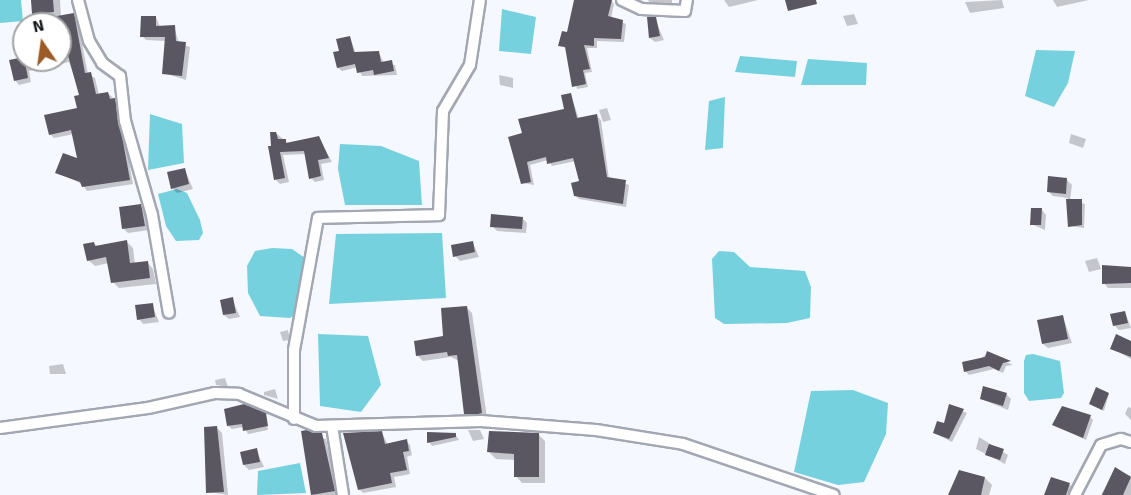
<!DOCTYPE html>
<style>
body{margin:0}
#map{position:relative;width:1131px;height:495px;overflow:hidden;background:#f5f8ff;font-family:Signika,sans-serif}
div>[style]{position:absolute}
.water>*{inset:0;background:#76d1df}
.shadow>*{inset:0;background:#0003}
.building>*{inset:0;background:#5a5762}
.roads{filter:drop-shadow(2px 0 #a2a7b2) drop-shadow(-2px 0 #a2a7b2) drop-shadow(0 2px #a2a7b2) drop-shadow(0 -2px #a2a7b2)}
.street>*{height:10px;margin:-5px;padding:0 5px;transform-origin:5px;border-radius:5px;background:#fff}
span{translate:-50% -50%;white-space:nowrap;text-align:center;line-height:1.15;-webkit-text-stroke:6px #fff;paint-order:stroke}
.north{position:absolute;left:12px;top:12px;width:60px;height:60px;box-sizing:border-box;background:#fff;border:2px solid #a2a3a4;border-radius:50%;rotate:347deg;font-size:16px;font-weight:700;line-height:24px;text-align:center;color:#16181c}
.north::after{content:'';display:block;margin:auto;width:21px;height:27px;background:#9c5a27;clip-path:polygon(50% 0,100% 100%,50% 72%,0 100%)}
</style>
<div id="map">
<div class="water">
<div style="clip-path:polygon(0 0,21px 0,23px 21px,0 23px)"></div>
<div style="clip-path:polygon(502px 9px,536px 17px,531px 54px,499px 51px)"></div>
<div style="clip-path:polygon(1036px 50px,1075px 51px,1068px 83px,1054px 107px,1025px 96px)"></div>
<div style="clip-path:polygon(740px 56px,797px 61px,795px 77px,735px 72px)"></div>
<div style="clip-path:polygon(808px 59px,867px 63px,866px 85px,801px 85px)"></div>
<div style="clip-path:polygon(725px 97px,723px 148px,705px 150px,709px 101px)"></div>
<div style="clip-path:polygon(150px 114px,182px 124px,184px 163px,148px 170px)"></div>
<div style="clip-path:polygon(340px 144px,381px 146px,419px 161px,422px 205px,345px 205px,338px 169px)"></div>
<div style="clip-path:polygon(177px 189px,187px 193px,200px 220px,203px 233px,199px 240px,176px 241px,166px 226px,158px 194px)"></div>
<div style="clip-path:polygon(442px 233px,446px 298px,329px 304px,336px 234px)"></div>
<div style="clip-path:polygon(272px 248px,292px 249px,305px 258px,300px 312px,290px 318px,260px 316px,248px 293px,247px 266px,255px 251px)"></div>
<div style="clip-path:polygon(719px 251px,734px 252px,750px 267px,805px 271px,811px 287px,810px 318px,787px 323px,724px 324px,715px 318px,712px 259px)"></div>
<div style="clip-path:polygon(318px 334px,368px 336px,381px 385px,361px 412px,320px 406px)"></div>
<div style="clip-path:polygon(1033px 354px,1060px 361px,1064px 393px,1061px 398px,1029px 401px,1024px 393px,1024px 361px,1026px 355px)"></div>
<div style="clip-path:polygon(853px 390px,888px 403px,886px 434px,864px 482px,838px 485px,794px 472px,811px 391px)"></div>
<div style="clip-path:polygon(300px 463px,306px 493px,257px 495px,258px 471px)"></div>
</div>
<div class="shadow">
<div style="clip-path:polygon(33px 0,60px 0,61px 17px,73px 14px,77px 19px,88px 74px,95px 78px,99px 95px,108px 93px,119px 104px,133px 184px,87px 191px,82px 184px,57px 172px,79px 160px,74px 134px,54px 138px,50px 134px,79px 109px,81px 96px,69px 62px,29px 71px,31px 82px,19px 85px,15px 80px,24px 60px,60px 60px,63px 36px,59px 20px,41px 21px,34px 13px)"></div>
<div style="clip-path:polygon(576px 0,611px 0,614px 4px,611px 18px,626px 24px,624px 42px,597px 41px,597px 48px,587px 48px,592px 72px,585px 73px,588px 87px,577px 89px,567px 49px,560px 45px,569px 34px)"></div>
<div style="clip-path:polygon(672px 0,672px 7px,652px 6px,648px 0)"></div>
<div style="clip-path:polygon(724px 0,758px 0,729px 7px)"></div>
<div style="clip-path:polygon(1002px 0,1004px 8px,970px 13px,965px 2px)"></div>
<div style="clip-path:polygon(1053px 0,1089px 0,1057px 7px)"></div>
<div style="clip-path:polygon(854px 14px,858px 24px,847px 26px,843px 16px)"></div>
<div style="clip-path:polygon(156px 17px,160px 27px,174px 27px,179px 43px,190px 47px,186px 80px,164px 73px,166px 41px,146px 40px,142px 36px)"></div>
<div style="clip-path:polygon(655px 19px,664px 40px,655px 42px,650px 38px)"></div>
<div style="clip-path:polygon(350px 37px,356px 54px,379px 53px,384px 63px,395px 65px,397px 75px,362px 76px,358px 67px,342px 71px,338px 68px,340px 52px)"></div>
<div style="clip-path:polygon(499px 75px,513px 78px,513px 88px,500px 85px)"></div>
<div style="clip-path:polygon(571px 95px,579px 119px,597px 116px,601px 120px,609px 179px,629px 185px,626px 207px,579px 199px,575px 195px,580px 182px,576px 161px,552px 166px,548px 160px,530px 165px,534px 185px,523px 183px,523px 134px,566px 110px)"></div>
<div style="clip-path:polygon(607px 108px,611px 120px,603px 122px,599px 110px)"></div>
<div style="clip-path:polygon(276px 133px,289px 144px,319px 138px,332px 162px,321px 164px,324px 180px,315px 182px,311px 178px,306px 154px,283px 155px,289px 182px,280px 184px,276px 180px,273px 147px)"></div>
<div style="clip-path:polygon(1071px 134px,1086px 139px,1083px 148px,1069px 143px)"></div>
<div style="clip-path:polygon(185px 170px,193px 189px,177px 193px,172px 188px)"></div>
<div style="clip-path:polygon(1067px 180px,1072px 185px,1070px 200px,1085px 204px,1084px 228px,1069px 226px,1068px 198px,1053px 196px,1048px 191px)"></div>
<div style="clip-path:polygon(141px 206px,145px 210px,149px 230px,128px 233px,123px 228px)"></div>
<div style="clip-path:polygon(1042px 210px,1046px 215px,1045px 230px,1031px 224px)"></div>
<div style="clip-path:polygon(522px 218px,527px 223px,526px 233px,497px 231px,492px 226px)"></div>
<div style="clip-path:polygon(127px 242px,133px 248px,135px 264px,147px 262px,153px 269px,156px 284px,119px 288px,113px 282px,109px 263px,95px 266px,88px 260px,94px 243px,98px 247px)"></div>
<div style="clip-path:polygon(473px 243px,479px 257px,460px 261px,455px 256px)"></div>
<div style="clip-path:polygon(1097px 258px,1101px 269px,1089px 272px,1085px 261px)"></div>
<div style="clip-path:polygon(1131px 269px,1131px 288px,1108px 288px,1104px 283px)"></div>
<div style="clip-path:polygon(232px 299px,240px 317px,229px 319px,224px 315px)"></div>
<div style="clip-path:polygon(152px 305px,159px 322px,143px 324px,139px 319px)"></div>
<div style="clip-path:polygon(466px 307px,472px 313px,487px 418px,472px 419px,466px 413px,459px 361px,451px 357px,423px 361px,417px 355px,444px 338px)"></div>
<div style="clip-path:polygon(1125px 312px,1131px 328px,1119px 330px,1114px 325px)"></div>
<div style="clip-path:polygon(1063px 317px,1072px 343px,1048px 348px,1043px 344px)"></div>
<div style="clip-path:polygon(288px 330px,290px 340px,283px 341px,280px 332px)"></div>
<div style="clip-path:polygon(1131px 341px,1131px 359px,1112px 348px)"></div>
<div style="clip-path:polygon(988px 353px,1013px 365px,1006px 366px,1003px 373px,994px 369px,969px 375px,965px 371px)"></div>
<div style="clip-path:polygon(63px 364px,66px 374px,50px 374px,49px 366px)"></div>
<div style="clip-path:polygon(225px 378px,228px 387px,216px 385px,215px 380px)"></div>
<div style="clip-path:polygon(275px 389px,278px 399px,264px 395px,264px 392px)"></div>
<div style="clip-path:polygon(1006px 394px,1011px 399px,1008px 410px,981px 399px)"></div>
<div style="clip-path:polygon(1109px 394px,1104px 411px,1091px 404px)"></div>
<div style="clip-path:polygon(950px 406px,967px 413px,952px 442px,934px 433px,945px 425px)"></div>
<div style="clip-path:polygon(1128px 407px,1131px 408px,1131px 420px,1125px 414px)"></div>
<div style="clip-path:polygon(265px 415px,268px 430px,248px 434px,244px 427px,232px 429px,228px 426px)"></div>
<div style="clip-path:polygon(1090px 417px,1093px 420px,1086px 440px,1054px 425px)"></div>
<div style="clip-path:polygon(217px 428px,222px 433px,228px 495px,208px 492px)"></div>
<div style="clip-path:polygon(468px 430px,480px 430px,484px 439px,473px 441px)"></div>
<div style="clip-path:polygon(303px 433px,326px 439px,338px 495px,313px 495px)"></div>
<div style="clip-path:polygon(382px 433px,388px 445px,406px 441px,410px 445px,412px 455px,407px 457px,410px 474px,394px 477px,396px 487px,363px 493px,359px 489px)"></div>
<div style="clip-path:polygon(455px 434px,459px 440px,432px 446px,429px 442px)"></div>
<div style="clip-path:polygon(539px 435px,545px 441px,545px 483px,522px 483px,516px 476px,516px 460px,496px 459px,489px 452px)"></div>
<div style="clip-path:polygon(979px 437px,1008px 455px,1005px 464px,976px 449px)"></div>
<div style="clip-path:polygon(256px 450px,264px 467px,249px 470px,244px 465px)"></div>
<div style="clip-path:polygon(1115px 469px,1131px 476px,1131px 495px,1101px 495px)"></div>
<div style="clip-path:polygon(985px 478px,992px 485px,989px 495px,950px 495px)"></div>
<div style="clip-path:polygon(1069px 484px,1074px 489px,1072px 495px,1046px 495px)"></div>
</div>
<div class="building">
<div style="clip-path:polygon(31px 0,53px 0,54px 12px,32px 14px)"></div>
<div style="clip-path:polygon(574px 0,612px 0,608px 16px,623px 20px,621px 39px,594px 38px,594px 46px,584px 45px,590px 69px,583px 70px,586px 84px,572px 87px,565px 47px,558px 46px,562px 31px,567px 32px)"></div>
<div style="clip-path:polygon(785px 0,816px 0,817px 4px,788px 11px)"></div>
<div style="clip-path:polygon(74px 13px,85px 73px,91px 72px,96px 94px,108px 92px,110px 99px,115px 98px,130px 180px,82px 187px,80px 182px,55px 173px,63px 153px,77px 158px,71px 130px,49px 135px,44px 115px,77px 108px,74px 96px,79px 95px,57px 16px)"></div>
<div style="clip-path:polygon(141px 16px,156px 16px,156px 26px,175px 25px,176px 41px,186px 42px,182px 76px,162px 74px,165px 37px,140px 37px)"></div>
<div style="clip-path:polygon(647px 17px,656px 17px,660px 36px,649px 38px)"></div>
<div style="clip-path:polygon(350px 36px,354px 52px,379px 51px,381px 62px,392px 60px,394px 71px,374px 75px,373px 70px,357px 73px,355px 64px,337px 68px,333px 52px,339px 51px,336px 39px)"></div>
<div style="clip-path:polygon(24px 57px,28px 78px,14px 81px,9px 60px)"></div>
<div style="clip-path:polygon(571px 93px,577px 118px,597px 114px,607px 177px,626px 180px,623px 204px,574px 196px,571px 183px,579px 181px,573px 158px,547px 164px,546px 157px,527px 162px,531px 182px,521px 184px,508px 137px,522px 133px,518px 119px,564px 109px,561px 95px)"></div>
<div style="clip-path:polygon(270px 132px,276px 132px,278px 139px,286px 139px,286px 143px,319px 136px,329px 158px,318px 160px,321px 176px,309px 179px,304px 151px,280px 152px,285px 178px,274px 180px,268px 146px,271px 146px)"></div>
<div style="clip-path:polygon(185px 168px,189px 184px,171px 189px,167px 172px)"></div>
<div style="clip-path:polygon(1048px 176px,1067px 178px,1066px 194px,1047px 192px)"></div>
<div style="clip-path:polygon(1066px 199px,1082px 199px,1082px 225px,1068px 227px)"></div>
<div style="clip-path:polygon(141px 204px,145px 226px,122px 229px,119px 207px)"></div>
<div style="clip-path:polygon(1031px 208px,1042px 208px,1041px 225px,1030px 225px)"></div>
<div style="clip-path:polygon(491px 214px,523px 217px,522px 229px,490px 227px)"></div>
<div style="clip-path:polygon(127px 240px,130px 263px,148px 261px,150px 278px,111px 283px,106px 257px,87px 261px,83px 244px,94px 242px,95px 246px)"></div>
<div style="clip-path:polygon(473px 241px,475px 252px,453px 257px,451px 245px)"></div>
<div style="clip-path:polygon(1102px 265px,1131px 267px,1131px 283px,1102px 284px)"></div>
<div style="clip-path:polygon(233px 297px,236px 313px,223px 315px,220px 300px)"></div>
<div style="clip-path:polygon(153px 303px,155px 317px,137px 320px,135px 305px)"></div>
<div style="clip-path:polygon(467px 306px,482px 413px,478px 414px,464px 414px,457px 355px,448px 356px,447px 352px,416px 356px,414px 341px,443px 336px,441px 308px)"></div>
<div style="clip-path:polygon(1125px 311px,1128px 323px,1113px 326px,1110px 314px)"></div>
<div style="clip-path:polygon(1063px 315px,1068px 339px,1042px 344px,1037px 320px)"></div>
<div style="clip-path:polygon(1116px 334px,1131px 341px,1131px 357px,1110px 349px)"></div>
<div style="clip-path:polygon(987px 351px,1011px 361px,1003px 363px,999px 371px,989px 366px,964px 372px,962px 362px,985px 357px)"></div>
<div style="clip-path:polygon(983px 386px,1007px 393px,1003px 406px,980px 399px)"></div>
<div style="clip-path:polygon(1096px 387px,1109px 393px,1102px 410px,1089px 404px)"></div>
<div style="clip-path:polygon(244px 404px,266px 413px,268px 426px,243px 431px,242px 424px,227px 426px,224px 409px)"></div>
<div style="clip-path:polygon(949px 404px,964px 409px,949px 439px,933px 433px,937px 421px,944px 423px)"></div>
<div style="clip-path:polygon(1062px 406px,1091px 415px,1083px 438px,1052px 425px)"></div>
<div style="clip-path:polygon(217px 426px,224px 492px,206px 493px,204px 427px)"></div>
<div style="clip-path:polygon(307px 430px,322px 433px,335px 491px,311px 495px,301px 431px)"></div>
<div style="clip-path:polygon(382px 431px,385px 444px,407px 439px,409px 451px,403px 452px,407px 470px,390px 473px,392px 483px,358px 490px,343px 433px)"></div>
<div style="clip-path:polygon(489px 431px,539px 433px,539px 477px,514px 477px,514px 454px,487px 452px)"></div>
<div style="clip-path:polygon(427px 432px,456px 433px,456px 437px,427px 443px)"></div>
<div style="clip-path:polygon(989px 444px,1004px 449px,1000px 460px,985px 455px)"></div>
<div style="clip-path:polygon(257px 448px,260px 462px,243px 465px,240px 452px)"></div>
<div style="clip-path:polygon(1115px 467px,1131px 477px,1123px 495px,1102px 495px)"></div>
<div style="clip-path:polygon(959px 470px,985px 477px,981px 495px,948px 495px)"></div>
<div style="clip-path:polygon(1051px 477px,1070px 483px,1066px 495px,1044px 495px)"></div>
</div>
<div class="roads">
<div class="street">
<div style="left:78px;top:0;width:42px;rotate:75deg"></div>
<div style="left:89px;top:41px;width:26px;rotate:59deg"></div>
<div style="left:102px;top:63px;width:22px;rotate:36deg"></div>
<div style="left:120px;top:76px;width:45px;rotate:83.7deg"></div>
<div style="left:125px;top:121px;width:98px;rotate:74deg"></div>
<div style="left:152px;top:215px;width:99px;rotate:80.2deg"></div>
<div style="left:622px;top:0;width:21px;rotate:25deg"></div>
<div style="left:641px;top:9px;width:44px;rotate:2.6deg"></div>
<div style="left:685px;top:11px;width:11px;rotate:-80deg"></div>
<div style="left:294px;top:419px;width:69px;rotate:-90deg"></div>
<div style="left:294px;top:350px;width:134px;rotate:-79.7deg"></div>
<div style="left:318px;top:218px;width:121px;rotate:-1.4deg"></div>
<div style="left:439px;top:215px;width:104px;rotate:-87.8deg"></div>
<div style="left:443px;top:111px;width:53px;rotate:-59.6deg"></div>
<div style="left:470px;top:65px;width:66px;rotate:-81.3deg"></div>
<div style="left:332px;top:426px;width:70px;rotate:80.9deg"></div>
<div style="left:0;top:428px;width:149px;rotate:-7.7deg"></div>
<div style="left:148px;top:408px;width:69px;rotate:-12.6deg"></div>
<div style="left:215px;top:393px;width:24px;rotate:2deg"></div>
<div style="left:239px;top:394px;width:83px;rotate:22.6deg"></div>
<div style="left:316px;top:426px;width:165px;rotate:-1.7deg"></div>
<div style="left:481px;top:421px;width:115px;rotate:4.5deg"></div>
<div style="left:596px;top:430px;width:88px;rotate:9.1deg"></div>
<div style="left:683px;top:444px;width:159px;rotate:18.7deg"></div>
<div style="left:1075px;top:495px;width:56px;rotate:-62.5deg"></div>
<div style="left:1101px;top:445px;width:21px;rotate:-17deg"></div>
<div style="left:1121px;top:439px;width:10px;rotate:17deg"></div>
</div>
</div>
<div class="north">N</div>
</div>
